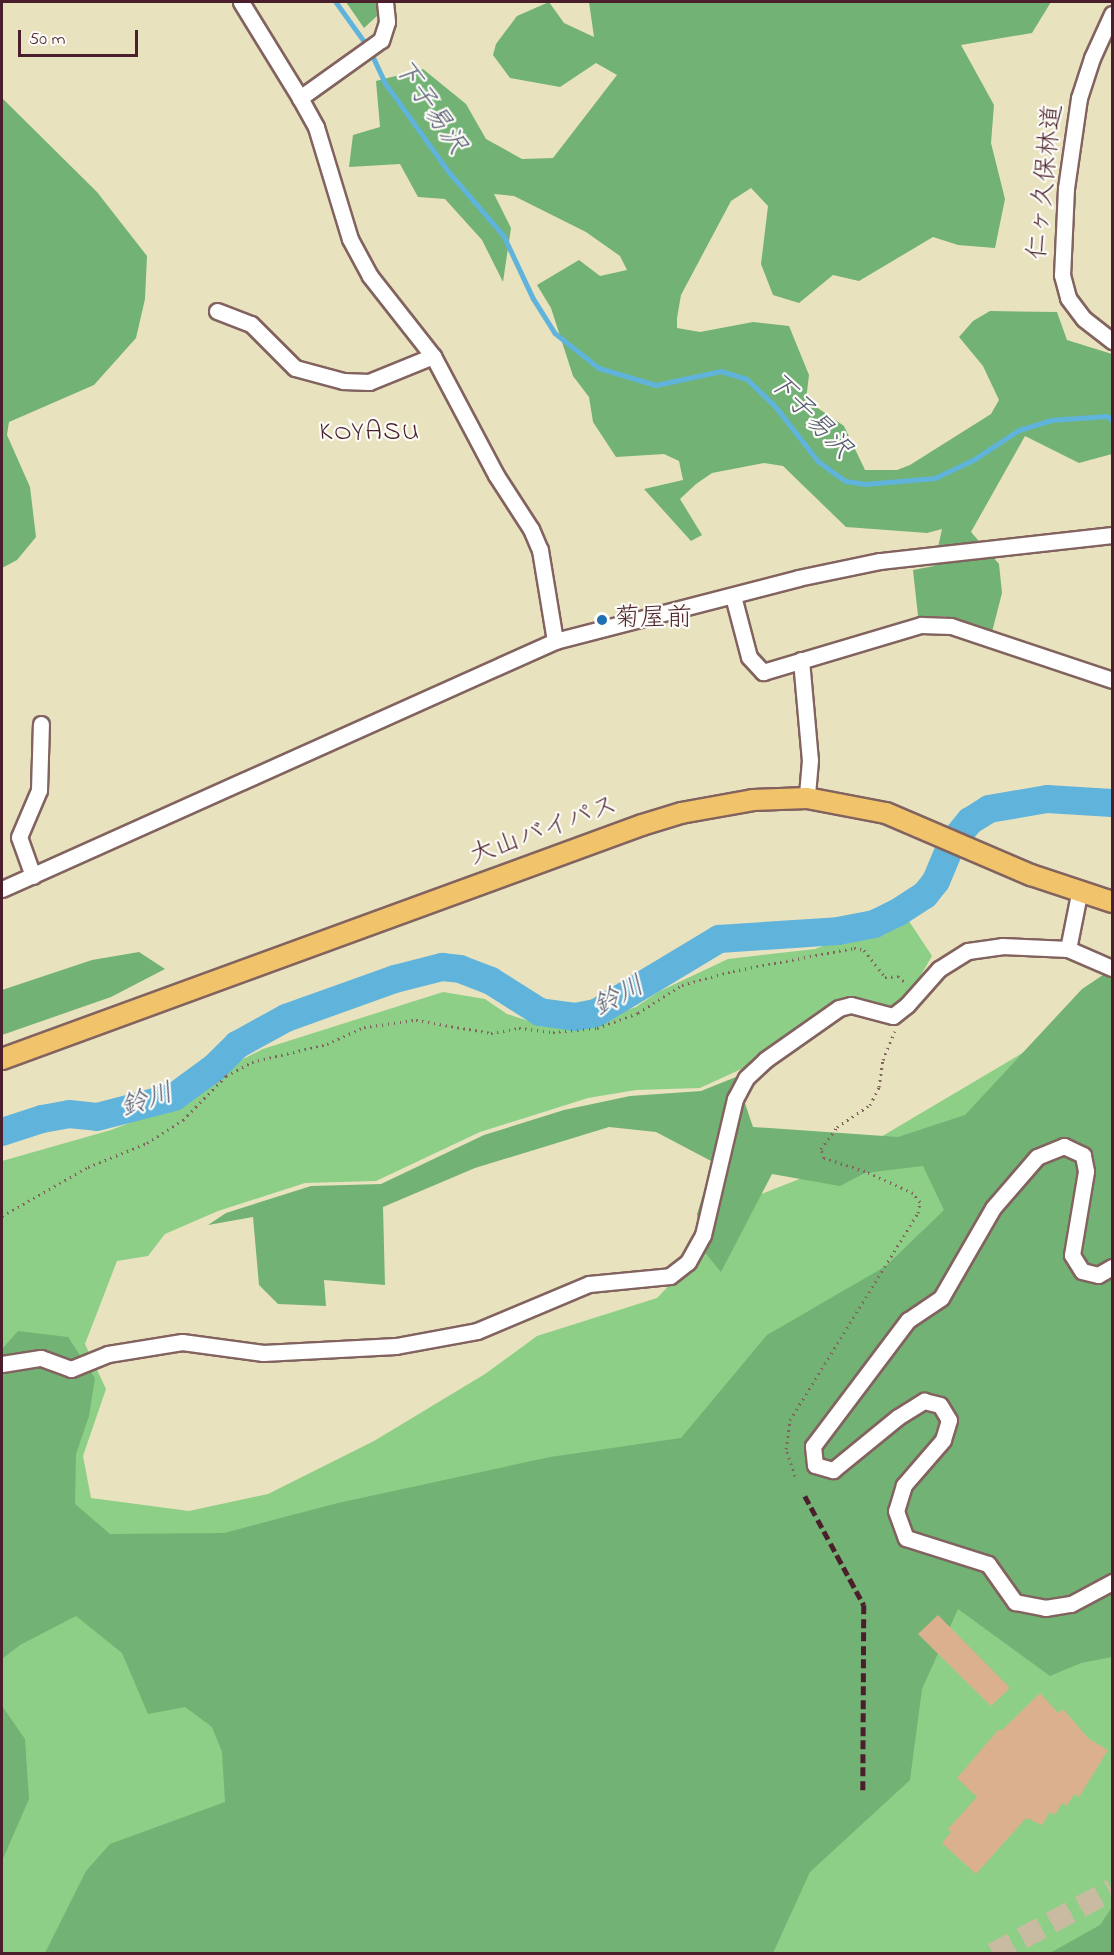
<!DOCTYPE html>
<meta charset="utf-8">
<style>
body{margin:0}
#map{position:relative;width:1114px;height:1955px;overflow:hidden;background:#e9e2bf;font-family:"Indie Flower","Klee One",sans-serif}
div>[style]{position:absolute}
.green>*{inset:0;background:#8dcf87}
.forest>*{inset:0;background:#72b274}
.stream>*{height:4.5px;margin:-2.25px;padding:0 2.25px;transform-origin:2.25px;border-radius:2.25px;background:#60b4dc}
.river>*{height:28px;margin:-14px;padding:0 14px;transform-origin:14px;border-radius:14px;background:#60b4dc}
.building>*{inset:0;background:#dbb08f}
.highway-tunnel>*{height:22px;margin-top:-11px;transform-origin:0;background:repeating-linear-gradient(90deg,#c9bba1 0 22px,transparent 0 33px)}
.path>*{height:3px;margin-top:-1.5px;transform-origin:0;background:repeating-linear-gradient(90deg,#82635f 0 1.5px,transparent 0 6px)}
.roads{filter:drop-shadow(2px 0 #82635f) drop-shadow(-2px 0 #82635f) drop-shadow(0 2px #82635f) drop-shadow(0 -2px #82635f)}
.minor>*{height:15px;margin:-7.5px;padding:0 7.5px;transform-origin:7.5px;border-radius:7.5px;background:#fff}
.major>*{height:20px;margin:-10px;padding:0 10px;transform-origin:10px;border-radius:10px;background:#f1c36a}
.rail>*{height:4.5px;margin-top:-2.25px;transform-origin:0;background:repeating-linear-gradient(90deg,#4a1f2b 0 9px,transparent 0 13.5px)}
.dots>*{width:16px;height:16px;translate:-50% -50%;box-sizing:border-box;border:3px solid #fdfcf7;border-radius:50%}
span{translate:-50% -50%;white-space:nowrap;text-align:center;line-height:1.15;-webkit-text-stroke:4.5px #fdfcf7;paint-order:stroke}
.street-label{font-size:26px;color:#4a1f2b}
.poi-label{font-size:26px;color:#4a1f2b}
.left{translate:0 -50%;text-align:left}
.water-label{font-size:27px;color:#535b72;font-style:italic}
.neighbourhood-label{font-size:27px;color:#4a1f2b;letter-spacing:1.5px}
.frame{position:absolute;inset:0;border:3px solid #4a1f2b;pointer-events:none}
.scale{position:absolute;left:18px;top:30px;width:120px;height:27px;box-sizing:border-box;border:3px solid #4a1f2b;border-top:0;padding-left:8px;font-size:18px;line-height:21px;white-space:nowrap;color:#4a1f2b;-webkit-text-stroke:4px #fdfcf7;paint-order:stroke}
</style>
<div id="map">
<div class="green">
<div style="clip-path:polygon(905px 915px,932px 956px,910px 994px,897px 1007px,883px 1010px,866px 1000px,849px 999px,750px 1065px,700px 1088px,636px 1090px,588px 1098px,480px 1132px,376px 1181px,305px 1183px,218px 1211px,165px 1234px,148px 1256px,117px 1261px,85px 1344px,106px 1389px,83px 1456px,91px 1498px,189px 1511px,268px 1494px,374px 1441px,485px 1374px,537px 1336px,657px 1298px,754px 1197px,830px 1167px,1112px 1000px,1112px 1953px,759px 1953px,250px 1750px,261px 1856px,128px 1953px,2px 1954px,2px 1161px,111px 1130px,184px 1102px,223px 1069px,263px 1049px,443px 992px,485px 999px,507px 1014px,535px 1023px,587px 1024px,636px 1007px,658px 992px,728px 959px,815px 949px)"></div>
</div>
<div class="forest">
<div style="clip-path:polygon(346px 2px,392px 2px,364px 28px)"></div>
<div style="clip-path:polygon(549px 2px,564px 23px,594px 37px,589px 2px,1051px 2px,1032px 33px,961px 45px,994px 105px,991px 143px,1005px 199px,995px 248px,958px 245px,933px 237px,859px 281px,833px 275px,799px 303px,773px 295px,761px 264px,768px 206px,751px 188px,731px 201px,681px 295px,677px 318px,677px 328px,700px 332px,753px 322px,789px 326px,809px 375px,806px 400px,844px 426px,865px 470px,897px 470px,910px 465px,991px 414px,999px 400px,983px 366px,959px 337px,973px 321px,990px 311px,1057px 312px,1067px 340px,1112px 354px,1112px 454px,1079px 463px,1025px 436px,971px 532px,999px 564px,1002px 593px,992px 632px,944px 616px,918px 616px,913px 570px,934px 566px,942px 529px,927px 533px,846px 527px,783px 466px,764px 463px,712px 473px,696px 484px,680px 499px,702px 535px,691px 541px,644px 489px,683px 480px,679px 461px,664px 454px,616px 457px,593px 422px,589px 397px,573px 376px,551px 308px,537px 285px,579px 260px,600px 276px,627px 270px,620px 256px,586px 232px,514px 196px,494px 194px,511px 228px,503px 282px,482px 240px,445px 199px,418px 197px,400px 164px,349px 167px,353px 135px,380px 127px,376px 81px,423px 69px,466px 104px,486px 139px,522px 159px,553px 158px,617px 75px,596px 63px,560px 87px,510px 78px,493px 55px,496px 44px,517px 16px)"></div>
<div style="clip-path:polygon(2px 98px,97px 192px,147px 256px,145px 299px,136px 338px,94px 385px,9px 422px,7px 435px,30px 487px,36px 537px,17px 560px,2px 568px)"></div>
<div style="clip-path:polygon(139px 952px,165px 969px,111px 997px,2px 1035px,2px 990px,92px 960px)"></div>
<div style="clip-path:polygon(1112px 969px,1112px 1657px,1081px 1663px,1050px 1676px,958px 1609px,922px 1689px,910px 1780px,810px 1872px,773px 1953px,45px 1953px,86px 1871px,110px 1844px,225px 1802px,222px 1752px,212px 1727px,185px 1707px,148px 1714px,122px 1653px,76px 1616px,20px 1645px,2px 1659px,2px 1349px,18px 1331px,68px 1337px,95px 1378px,89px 1416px,76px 1454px,75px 1504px,110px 1534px,224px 1533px,338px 1503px,550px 1457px,681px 1438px,767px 1335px,886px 1266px,944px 1210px,923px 1166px,865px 1173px,840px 1186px,772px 1174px,721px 1272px,702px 1249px,697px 1214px,713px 1162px,656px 1132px,609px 1127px,475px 1168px,383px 1207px,385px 1285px,324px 1280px,326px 1306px,278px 1304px,259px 1285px,253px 1217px,208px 1225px,226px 1213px,311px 1186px,381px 1184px,484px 1135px,564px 1110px,630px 1096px,701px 1091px,736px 1077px,753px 1127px,898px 1137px,965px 1115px,1082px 989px)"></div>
<div style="clip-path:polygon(2px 1706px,25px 1739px,29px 1799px,2px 1861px)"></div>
<div style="clip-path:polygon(1112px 1907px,1112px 1953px,1050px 1953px,1100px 1925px)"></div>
</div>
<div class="stream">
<div style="left:336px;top:2px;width:57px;rotate:54.3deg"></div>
<div style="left:369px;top:48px;width:40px;rotate:65deg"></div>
<div style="left:386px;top:84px;width:108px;rotate:54.4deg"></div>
<div style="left:449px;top:172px;width:84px;rotate:49.3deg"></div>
<div style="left:504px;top:236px;width:68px;rotate:64.9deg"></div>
<div style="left:533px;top:298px;width:41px;rotate:57.8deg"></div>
<div style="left:555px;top:333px;width:56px;rotate:38.5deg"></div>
<div style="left:599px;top:368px;width:59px;rotate:16.6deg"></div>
<div style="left:656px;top:385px;width:66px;rotate:-12.2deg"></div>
<div style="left:721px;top:371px;width:27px;rotate:17deg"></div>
<div style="left:747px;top:379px;width:40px;rotate:44deg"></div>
<div style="left:776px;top:407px;width:68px;rotate:52.1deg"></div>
<div style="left:818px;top:461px;width:34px;rotate:36deg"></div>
<div style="left:846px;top:481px;width:19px;rotate:9deg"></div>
<div style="left:865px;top:484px;width:70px;rotate:-4.9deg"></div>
<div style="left:935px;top:478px;width:44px;rotate:-25.4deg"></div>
<div style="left:975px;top:459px;width:53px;rotate:-33.4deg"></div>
<div style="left:1019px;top:430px;width:34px;rotate:-17deg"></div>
<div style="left:1051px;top:420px;width:56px;rotate:-4.1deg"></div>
<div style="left:1107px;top:416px;width:6px;rotate:39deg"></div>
</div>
<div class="river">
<div style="left:2px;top:1132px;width:42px;rotate:-18deg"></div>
<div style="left:42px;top:1119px;width:27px;rotate:-10deg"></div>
<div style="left:69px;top:1114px;width:28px;rotate:6deg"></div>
<div style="left:97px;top:1117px;width:80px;rotate:-14.6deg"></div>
<div style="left:174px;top:1097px;width:51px;rotate:-36.2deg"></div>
<div style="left:215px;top:1067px;width:31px;rotate:-45deg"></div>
<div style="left:237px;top:1045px;width:56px;rotate:-28.9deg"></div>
<div style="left:286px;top:1018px;width:116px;rotate:-19.7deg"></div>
<div style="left:395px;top:979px;width:49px;rotate:-14.3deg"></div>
<div style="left:442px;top:967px;width:18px;rotate:6deg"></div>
<div style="left:460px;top:969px;width:33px;rotate:21deg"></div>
<div style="left:491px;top:981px;width:58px;rotate:32.3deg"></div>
<div style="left:540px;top:1012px;width:35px;rotate:8deg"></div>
<div style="left:575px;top:1017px;width:21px;rotate:-11deg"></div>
<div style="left:596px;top:1013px;width:144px;rotate:-31deg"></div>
<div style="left:719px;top:939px;width:119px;rotate:-3.8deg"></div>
<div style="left:838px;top:931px;width:37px;rotate:-11deg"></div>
<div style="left:874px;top:924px;width:25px;rotate:-26deg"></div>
<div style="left:897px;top:913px;width:33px;rotate:-33deg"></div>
<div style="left:925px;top:895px;width:18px;rotate:-52deg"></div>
<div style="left:936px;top:881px;width:41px;rotate:-67.2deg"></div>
<div style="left:952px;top:843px;width:28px;rotate:-51deg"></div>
<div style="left:970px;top:821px;width:22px;rotate:-32deg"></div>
<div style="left:989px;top:809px;width:59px;rotate:-9.8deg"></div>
<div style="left:1047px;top:799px;width:65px;rotate:3.5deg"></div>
</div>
<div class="building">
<div style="clip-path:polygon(938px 1615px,1010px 1688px,991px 1706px,918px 1634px)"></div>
<div style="clip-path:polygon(1040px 1693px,1058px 1713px,1063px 1709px,1089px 1739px,1108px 1750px,1079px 1797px,1074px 1794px,1067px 1806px,1062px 1803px,1055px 1815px,1050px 1812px,1042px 1825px,1026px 1818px,976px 1874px,942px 1843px,951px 1832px,948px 1829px,977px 1797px,957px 1778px,999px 1729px,1001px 1731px)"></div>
</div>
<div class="highway-tunnel">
<div style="left:993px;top:1954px;width:135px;rotate:-28.3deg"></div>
</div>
<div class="path">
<div style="left:2px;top:1216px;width:99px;rotate:-29.7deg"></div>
<div style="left:88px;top:1167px;width:64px;rotate:-22.1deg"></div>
<div style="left:147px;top:1143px;width:43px;rotate:-32.6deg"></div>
<div style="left:183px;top:1120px;width:62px;rotate:-45.7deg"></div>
<div style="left:226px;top:1076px;width:30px;rotate:-28deg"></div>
<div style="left:252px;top:1062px;width:77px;rotate:-13.5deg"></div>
<div style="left:327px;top:1044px;width:41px;rotate:-24.7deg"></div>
<div style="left:364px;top:1027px;width:52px;rotate:-7.7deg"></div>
<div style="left:416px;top:1020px;width:76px;rotate:9.8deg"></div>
<div style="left:491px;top:1033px;width:28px;rotate:-10deg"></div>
<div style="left:519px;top:1028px;width:34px;rotate:7deg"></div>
<div style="left:553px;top:1032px;width:44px;rotate:-5.2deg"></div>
<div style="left:597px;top:1028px;width:44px;rotate:-20.1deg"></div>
<div style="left:638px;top:1013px;width:52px;rotate:-32.5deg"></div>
<div style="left:682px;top:985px;width:53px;rotate:-15.4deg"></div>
<div style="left:733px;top:971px;width:123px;rotate:-10.8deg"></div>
<div style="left:854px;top:948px;width:10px;rotate:11deg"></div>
<div style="left:864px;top:950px;width:34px;rotate:52deg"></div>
<div style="left:885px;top:977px;width:13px;rotate:-4deg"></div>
<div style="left:898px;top:976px;width:12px;rotate:42deg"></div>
<div style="left:795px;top:1476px;width:28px;rotate:-108deg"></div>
<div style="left:786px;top:1449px;width:29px;rotate:-82deg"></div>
<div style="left:790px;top:1420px;width:243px;rotate:-58.3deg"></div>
<div style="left:918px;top:1213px;width:11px;rotate:-80deg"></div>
<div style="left:920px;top:1202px;width:11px;rotate:-128deg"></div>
<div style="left:913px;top:1193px;width:53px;rotate:-155.4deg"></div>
<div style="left:865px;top:1171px;width:43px;rotate:-162.4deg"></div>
<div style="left:824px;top:1158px;width:9px;rotate:-108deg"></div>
<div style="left:821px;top:1149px;width:27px;rotate:-54deg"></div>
<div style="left:837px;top:1127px;width:40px;rotate:-34deg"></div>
<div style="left:870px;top:1105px;width:20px;rotate:-63deg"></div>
<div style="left:879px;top:1087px;width:27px;rotate:-82deg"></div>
<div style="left:883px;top:1060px;width:31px;rotate:-68deg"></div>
</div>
<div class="roads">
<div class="minor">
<div style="left:241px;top:2px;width:113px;rotate:58.4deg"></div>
<div style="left:385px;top:2px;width:20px;rotate:84deg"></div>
<div style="left:387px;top:22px;width:19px;rotate:108deg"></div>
<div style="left:381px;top:40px;width:100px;rotate:144.4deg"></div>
<div style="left:300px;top:98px;width:33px;rotate:61deg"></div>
<div style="left:316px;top:127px;width:117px;rotate:73.1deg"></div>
<div style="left:350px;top:239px;width:42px;rotate:61.6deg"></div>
<div style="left:370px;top:276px;width:102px;rotate:51.8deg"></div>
<div style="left:433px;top:356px;width:135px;rotate:62.1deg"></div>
<div style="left:496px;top:475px;width:64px;rotate:57.1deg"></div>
<div style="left:531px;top:529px;width:23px;rotate:67deg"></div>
<div style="left:540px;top:550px;width:92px;rotate:80.6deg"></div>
<div style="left:1112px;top:14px;width:48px;rotate:114.4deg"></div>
<div style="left:1092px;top:58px;width:42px;rotate:108deg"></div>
<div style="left:1079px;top:98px;width:91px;rotate:98.2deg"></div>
<div style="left:1066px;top:188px;width:87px;rotate:92.6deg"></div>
<div style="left:1062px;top:275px;width:24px;rotate:75deg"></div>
<div style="left:1068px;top:298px;width:26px;rotate:53deg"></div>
<div style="left:1084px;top:319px;width:36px;rotate:38deg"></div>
<div style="left:217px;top:311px;width:36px;rotate:21deg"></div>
<div style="left:251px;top:324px;width:62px;rotate:45deg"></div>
<div style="left:295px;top:368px;width:50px;rotate:15.2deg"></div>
<div style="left:343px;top:381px;width:26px;rotate:2deg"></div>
<div style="left:369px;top:382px;width:69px;rotate:-22.1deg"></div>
<div style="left:733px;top:596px;width:63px;rotate:75.3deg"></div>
<div style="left:749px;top:657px;width:21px;rotate:47deg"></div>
<div style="left:763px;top:672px;width:165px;rotate:-16.6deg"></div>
<div style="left:921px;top:625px;width:30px;rotate:2deg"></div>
<div style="left:951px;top:626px;width:170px;rotate:18.5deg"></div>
<div style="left:801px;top:660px;width:100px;rotate:84.9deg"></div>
<div style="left:810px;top:760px;width:38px;rotate:95deg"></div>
<div style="left:33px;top:876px;width:41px;rotate:-109.7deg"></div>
<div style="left:19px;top:837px;width:51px;rotate:-66.9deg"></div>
<div style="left:39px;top:790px;width:66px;rotate:-88.3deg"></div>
<div style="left:2px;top:889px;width:606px;rotate:-24.15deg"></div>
<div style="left:555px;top:641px;width:251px;rotate:-14.5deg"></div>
<div style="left:798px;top:578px;width:84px;rotate:-11.7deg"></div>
<div style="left:880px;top:561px;width:233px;rotate:-6.4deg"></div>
<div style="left:1079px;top:894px;width:56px;rotate:101.3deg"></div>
<div style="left:1068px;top:949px;width:48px;rotate:23.4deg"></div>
<div style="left:1112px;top:1267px;width:16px;rotate:150deg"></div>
<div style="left:1098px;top:1275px;width:16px;rotate:-166deg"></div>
<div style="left:1082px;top:1271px;width:19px;rotate:-122deg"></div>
<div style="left:1072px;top:1255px;width:85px;rotate:-80.5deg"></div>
<div style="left:1086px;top:1171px;width:16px;rotate:-101deg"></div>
<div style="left:1083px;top:1155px;width:21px;rotate:-155deg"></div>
<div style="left:1064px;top:1146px;width:29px;rotate:158deg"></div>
<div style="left:1037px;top:1157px;width:67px;rotate:130.8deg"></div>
<div style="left:993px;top:1208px;width:104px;rotate:120deg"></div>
<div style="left:941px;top:1298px;width:40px;rotate:146deg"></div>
<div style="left:908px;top:1320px;width:158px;rotate:127deg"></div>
<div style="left:813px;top:1446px;width:19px;rotate:84deg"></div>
<div style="left:815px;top:1465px;width:19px;rotate:16deg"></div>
<div style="left:833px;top:1470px;width:84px;rotate:-39.2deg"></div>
<div style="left:898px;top:1417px;width:31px;rotate:-32deg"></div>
<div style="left:924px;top:1401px;width:16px;rotate:14deg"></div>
<div style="left:940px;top:1405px;width:17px;rotate:59deg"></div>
<div style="left:949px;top:1420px;width:21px;rotate:107deg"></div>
<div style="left:943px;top:1440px;width:60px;rotate:130.9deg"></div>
<div style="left:904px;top:1485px;width:27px;rotate:107deg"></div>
<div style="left:896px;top:1511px;width:29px;rotate:70deg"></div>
<div style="left:906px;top:1538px;width:86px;rotate:17.6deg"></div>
<div style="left:988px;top:1564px;width:47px;rotate:54.6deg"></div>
<div style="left:1015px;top:1602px;width:31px;rotate:11deg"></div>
<div style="left:1045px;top:1608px;width:26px;rotate:-9deg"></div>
<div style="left:1071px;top:1604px;width:47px;rotate:-28.2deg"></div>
<div style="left:2px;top:1364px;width:39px;rotate:-9deg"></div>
<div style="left:41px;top:1358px;width:32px;rotate:20deg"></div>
<div style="left:71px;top:1369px;width:40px;rotate:-22deg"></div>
<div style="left:108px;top:1354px;width:75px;rotate:-9.2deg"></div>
<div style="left:182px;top:1342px;width:82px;rotate:7.7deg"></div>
<div style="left:263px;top:1353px;width:133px;rotate:-3deg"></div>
<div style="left:396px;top:1346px;width:82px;rotate:-10.5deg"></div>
<div style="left:477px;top:1331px;width:121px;rotate:-22.8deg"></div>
<div style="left:589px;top:1284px;width:81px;rotate:-5.6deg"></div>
<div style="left:670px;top:1276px;width:23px;rotate:-38deg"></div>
<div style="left:688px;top:1262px;width:31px;rotate:-61deg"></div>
<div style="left:703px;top:1235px;width:140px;rotate:-76.8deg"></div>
<div style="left:735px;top:1099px;width:24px;rotate:-62deg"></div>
<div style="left:746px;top:1078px;width:26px;rotate:-43deg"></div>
<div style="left:765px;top:1060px;width:90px;rotate:-35.1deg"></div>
<div style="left:839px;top:1008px;width:12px;rotate:-14deg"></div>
<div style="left:851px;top:1005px;width:43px;rotate:14.7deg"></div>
<div style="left:893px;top:1016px;width:18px;rotate:-38deg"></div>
<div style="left:907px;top:1005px;width:48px;rotate:-48.4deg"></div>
<div style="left:939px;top:969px;width:34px;rotate:-32deg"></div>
<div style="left:968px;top:951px;width:34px;rotate:-8deg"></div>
<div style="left:1002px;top:946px;width:66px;rotate:2.6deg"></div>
</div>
<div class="major">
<div style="left:2px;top:1059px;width:681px;rotate:-20.08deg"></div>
<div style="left:642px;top:825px;width:41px;rotate:-17.1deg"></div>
<div style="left:681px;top:813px;width:73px;rotate:-10.2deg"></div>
<div style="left:753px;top:800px;width:54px;rotate:-2.1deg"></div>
<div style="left:807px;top:798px;width:80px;rotate:10.8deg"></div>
<div style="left:886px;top:813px;width:158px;rotate:23.2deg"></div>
<div style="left:1031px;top:875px;width:85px;rotate:18.4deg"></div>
</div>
</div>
<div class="rail">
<div style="left:805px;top:1496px;width:124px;rotate:61.6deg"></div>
<div style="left:864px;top:1605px;width:185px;rotate:90.3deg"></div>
</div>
<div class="dots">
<div style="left:602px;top:620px;background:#1f6fb2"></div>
</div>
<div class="street-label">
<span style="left:1047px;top:182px;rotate:-84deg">仁ヶ久保林道</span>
<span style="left:544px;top:832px;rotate:-20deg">大山バイパス</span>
</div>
<div class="poi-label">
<span class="left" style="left:614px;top:620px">菊屋前</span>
</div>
<div class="water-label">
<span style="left:429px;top:107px;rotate:56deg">下子易沢</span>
<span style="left:809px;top:416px;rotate:46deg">下子易沢</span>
<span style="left:619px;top:997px;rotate:-28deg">鈴川</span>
<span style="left:147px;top:1101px;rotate:-18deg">鈴川</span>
</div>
<div class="neighbourhood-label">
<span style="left:370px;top:433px">KOYASU</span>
</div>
<div class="frame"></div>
<div class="scale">50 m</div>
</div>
